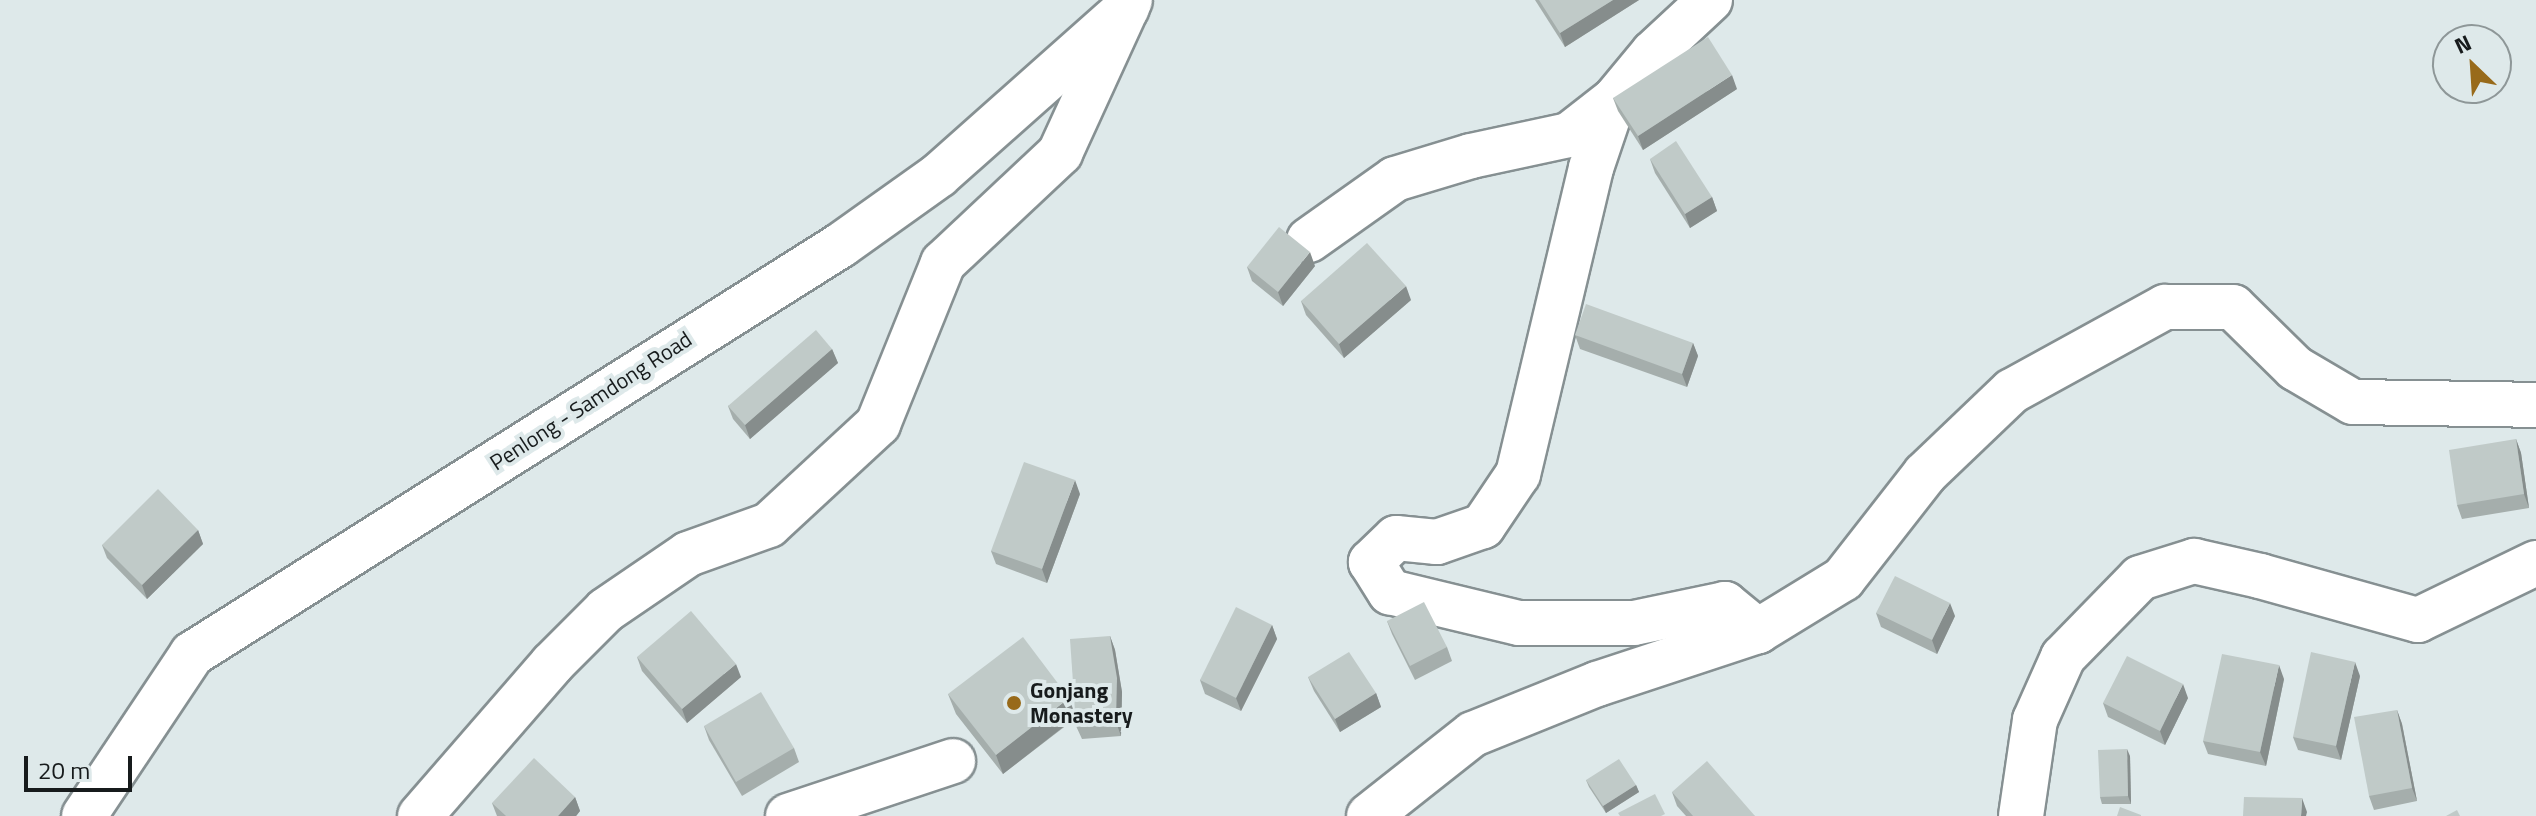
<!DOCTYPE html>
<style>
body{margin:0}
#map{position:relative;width:2536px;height:816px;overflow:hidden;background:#dee9ea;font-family:"Titillium Web",sans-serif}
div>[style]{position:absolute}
.roads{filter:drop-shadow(2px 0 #869092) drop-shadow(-2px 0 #869092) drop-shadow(0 2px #869092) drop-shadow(0 -2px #869092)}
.minor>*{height:44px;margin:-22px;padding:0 22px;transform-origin:22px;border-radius:22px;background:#fff}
.major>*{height:44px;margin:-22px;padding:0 22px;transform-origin:22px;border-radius:22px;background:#fff}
.highway>*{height:44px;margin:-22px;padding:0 22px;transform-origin:22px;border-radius:22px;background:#fff}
.wall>*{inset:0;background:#a5aeac}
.shaded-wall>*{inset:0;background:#868d8c}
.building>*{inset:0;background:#c0cac8}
.dots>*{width:22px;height:22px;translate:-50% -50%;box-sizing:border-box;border:4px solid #dee9ea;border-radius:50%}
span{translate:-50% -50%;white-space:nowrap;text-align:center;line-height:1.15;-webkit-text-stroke:8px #dee9ea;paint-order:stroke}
.street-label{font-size:22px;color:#171b1c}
.poi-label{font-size:22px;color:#171b1c;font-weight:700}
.left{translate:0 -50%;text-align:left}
.north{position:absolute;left:2432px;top:24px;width:80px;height:80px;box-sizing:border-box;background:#dee9ea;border:2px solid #8e9798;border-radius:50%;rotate:335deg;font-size:22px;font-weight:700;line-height:32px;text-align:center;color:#171b1c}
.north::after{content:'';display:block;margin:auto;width:28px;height:36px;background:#986a1a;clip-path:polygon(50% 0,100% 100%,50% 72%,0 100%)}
.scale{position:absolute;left:24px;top:756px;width:108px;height:36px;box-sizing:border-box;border:4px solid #171b1c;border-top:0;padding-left:10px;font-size:24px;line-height:28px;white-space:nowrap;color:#171b1c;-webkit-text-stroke:6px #dee9ea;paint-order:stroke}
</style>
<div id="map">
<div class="roads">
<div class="minor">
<div style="left:1710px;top:0;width:78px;rotate:137.1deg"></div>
<div style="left:1653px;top:53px;width:61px;rotate:129.7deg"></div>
<div style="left:1614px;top:100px;width:72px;rotate:108.7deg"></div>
<div style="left:1591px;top:168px;width:315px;rotate:103.4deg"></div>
<div style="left:1518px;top:474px;width:63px;rotate:123.9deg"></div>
<div style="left:1483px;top:526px;width:49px;rotate:160.8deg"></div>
<div style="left:1437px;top:542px;width:41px;rotate:-174.4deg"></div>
<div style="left:1396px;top:538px;width:35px;rotate:136deg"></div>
<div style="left:1371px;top:562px;width:36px;rotate:58deg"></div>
<div style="left:1390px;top:592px;width:133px;rotate:13.5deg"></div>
<div style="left:1519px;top:623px;width:115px"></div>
<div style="left:1634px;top:623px;width:93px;rotate:-11.8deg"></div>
<div style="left:1725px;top:604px;width:43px;rotate:39.3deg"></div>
<div style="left:1309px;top:240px;width:105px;rotate:-35.3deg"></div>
<div style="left:1395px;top:179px;width:79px;rotate:-16.8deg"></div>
<div style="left:1471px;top:156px;width:100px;rotate:-12.1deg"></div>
<div style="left:1569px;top:135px;width:57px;rotate:-37.9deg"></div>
<div style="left:788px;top:816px;width:174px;rotate:-18.4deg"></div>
</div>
<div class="major">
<div style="left:84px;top:816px;width:195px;rotate:-56.3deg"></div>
<div style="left:192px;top:654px;width:767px;rotate:-32.22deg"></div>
<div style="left:841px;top:245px;width:120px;rotate:-35.5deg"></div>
<div style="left:939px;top:175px;width:251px;rotate:-41.6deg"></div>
</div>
<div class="highway">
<div style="left:420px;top:816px;width:201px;rotate:-49deg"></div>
<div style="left:552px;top:664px;width:76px;rotate:-45deg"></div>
<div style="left:606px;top:610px;width:99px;rotate:-34.3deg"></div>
<div style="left:688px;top:554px;width:86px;rotate:-19.7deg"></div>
<div style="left:769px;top:525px;width:149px;rotate:-42.8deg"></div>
<div style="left:878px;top:424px;width:174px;rotate:-68deg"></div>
<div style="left:943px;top:263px;width:161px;rotate:-43.2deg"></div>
<div style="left:1060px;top:153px;width:168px;rotate:-65.4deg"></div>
<div style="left:1369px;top:816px;width:132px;rotate:-38.3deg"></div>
<div style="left:1473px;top:734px;width:134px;rotate:-22deg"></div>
<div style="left:1597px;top:684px;width:169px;rotate:-18.2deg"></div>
<div style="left:1758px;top:631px;width:100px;rotate:-31.5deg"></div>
<div style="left:1843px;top:579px;width:133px;rotate:-52deg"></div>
<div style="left:1925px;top:474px;width:120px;rotate:-43.7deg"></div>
<div style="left:2012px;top:391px;width:175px;rotate:-28.8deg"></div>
<div style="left:2165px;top:307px;width:68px"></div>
<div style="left:2233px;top:307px;width:87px;rotate:44.5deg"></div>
<div style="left:2295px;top:368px;width:67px;rotate:30.4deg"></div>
<div style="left:2353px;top:402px;width:183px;rotate:0.9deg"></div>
<div style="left:2021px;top:816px;width:97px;rotate:-81.7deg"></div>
<div style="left:2035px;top:720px;width:69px;rotate:-66deg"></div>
<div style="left:2063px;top:657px;width:110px;rotate:-45.7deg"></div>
<div style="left:2140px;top:578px;width:57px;rotate:-17.5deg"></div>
<div style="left:2194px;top:561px;width:68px;rotate:12.8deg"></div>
<div style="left:2260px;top:576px;width:164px;rotate:15.6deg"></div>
<div style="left:2418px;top:620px;width:131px;rotate:-25.8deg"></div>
</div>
</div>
<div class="wall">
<div style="clip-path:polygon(1535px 0,1639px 0,1565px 47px)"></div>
<div style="clip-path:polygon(1737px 89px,1643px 150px,1618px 111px,1613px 98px)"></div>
<div style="clip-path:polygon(1650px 159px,1712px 197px,1717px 211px,1690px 228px,1655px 173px)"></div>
<div style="clip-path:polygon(1315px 266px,1283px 306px,1252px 281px,1247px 267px)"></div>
<div style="clip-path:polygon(1411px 300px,1344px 358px,1306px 315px,1301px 301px)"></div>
<div style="clip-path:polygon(1575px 335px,1693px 343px,1698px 356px,1687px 387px,1580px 349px)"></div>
<div style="clip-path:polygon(832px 349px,838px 363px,750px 439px,733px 419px,728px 406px)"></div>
<div style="clip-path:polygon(2516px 439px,2521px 453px,2529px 508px,2462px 519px,2457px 505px)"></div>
<div style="clip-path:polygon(1080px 494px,1047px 583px,996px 564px,991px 551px)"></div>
<div style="clip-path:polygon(198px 530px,203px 544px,147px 599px,107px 558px,102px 545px)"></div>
<div style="clip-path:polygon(1876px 613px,1955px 616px,1937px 654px,1881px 627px)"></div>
<div style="clip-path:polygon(1387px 621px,1447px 647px,1452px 661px,1415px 680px,1392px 634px)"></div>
<div style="clip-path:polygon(1272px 625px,1277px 639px,1241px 711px,1205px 694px,1200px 680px)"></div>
<div style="clip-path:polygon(1110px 636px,1115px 650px,1122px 692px,1121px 736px,1082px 739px,1076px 726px,1076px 718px,1003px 774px,956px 714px,948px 694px,1076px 715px)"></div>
<div style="clip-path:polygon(637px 657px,741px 677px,687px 723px,642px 671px)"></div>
<div style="clip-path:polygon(2360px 676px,2341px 760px,2298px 750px,2293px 737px)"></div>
<div style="clip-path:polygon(1308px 677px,1376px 693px,1381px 707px,1340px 732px,1314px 691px)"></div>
<div style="clip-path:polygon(2284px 679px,2266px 766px,2208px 754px,2203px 741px)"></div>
<div style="clip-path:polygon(2188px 698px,2165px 745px,2108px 717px,2103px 703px)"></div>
<div style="clip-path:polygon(2397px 710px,2402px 724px,2417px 801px,2374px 810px,2369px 796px)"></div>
<div style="clip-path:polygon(704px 726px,794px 748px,799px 762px,742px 796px,709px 740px)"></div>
<div style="clip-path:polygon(2130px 756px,2131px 804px,2102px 804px,2100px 797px)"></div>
<div style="clip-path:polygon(1586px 780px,1636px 785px,1639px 792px,1606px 813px,1589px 787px)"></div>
<div style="clip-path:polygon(1672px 792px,1755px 816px,1686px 816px,1677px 806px)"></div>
<div style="clip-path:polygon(575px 797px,580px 811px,576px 816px,497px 816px,492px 803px)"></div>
</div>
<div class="shaded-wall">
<div style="clip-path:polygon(1613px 0,1639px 0,1565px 47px,1560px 33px)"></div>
<div style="clip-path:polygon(1732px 75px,1737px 89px,1643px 150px,1638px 136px)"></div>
<div style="clip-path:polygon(1712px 197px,1717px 211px,1690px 228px,1685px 214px)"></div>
<div style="clip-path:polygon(1310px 252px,1315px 266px,1283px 306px,1278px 292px)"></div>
<div style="clip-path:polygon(1406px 286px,1411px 300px,1344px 358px,1339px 344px)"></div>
<div style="clip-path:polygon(1693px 343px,1698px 356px,1687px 387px,1682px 374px)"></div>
<div style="clip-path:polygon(832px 349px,838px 363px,750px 439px,745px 425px)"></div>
<div style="clip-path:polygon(2516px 439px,2521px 453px,2529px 508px,2524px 494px)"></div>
<div style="clip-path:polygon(1075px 480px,1080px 494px,1047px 583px,1042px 569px)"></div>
<div style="clip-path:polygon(198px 530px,203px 544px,147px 599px,142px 585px)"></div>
<div style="clip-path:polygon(1950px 603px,1955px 616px,1937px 654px,1932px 640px)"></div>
<div style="clip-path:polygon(1272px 625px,1277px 639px,1241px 711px,1236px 698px)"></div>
<div style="clip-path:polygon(1110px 636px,1115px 650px,1122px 692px,1121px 736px,1116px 722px)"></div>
<div style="clip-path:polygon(2355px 662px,2360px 676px,2341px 760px,2336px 746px)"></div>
<div style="clip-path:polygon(736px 664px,741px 677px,687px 723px,682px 709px)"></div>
<div style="clip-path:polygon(2279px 665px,2284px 679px,2266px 766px,2260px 752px)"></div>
<div style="clip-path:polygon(2183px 684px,2188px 698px,2165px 745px,2160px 731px)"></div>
<div style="clip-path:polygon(1376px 693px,1381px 707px,1340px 732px,1335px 719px)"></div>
<div style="clip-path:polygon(1069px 698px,1076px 717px,1003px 774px,996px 755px)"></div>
<div style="clip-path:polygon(2397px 710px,2402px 724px,2417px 801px,2412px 788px)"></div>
<div style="clip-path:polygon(2127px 749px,2130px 756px,2131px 804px,2128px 796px)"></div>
<div style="clip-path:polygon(1636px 785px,1639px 792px,1606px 813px,1603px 806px)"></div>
<div style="clip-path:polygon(575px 797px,580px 811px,576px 816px,558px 816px)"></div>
<div style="clip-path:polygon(2302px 798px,2307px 812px,2306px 816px,2301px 816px)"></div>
</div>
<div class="building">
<div style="clip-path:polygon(1539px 0,1613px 0,1560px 33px)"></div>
<div style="clip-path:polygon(1708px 37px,1732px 75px,1638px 136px,1613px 98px)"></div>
<div style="clip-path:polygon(1676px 141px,1712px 197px,1685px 214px,1650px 159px)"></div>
<div style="clip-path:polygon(1279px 227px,1310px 252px,1278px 292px,1247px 267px)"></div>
<div style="clip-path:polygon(1367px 243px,1406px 286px,1339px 344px,1301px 301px)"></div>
<div style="clip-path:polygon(1586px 304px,1693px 343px,1682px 374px,1575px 335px)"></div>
<div style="clip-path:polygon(816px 330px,832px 349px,745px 425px,728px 406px)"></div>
<div style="clip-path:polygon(2516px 439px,2524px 494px,2457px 505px,2449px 450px)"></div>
<div style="clip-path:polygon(1024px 462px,1075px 480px,1042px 569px,991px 551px)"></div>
<div style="clip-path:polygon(158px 489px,198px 530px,142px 585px,102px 545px)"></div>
<div style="clip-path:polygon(1895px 576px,1950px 603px,1932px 640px,1876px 613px)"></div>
<div style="clip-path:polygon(1424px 602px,1447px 647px,1410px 666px,1387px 621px)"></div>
<div style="clip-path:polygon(1236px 607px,1272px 625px,1236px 698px,1200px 680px)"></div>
<div style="clip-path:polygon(691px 611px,736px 664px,682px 709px,637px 657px)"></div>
<div style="clip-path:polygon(1110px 636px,1117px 678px,1116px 722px,1076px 726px,1070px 639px)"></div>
<div style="clip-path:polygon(1023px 637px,1069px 698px,996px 755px,948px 694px)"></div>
<div style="clip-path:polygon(1349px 652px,1376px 693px,1335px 719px,1308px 677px)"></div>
<div style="clip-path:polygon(2311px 652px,2355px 662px,2336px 746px,2293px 737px)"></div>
<div style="clip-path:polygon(2222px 654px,2279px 665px,2260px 752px,2203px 741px)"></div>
<div style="clip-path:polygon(2127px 656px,2183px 684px,2160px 731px,2103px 703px)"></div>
<div style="clip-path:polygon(761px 692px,794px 748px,736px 782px,704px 726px)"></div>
<div style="clip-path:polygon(2397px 710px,2412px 788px,2369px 796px,2354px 717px)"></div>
<div style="clip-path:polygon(2127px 749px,2128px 796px,2100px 797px,2098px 750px)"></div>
<div style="clip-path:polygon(534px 758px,575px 797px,558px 816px,506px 816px,492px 803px)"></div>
<div style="clip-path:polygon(1619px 759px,1636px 785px,1603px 806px,1586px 780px)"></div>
<div style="clip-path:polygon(1707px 761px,1755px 816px,1693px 816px,1672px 792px)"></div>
<div style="clip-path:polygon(1655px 794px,1665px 814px,1661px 816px,1620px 816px,1618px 813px)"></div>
<div style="clip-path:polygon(2244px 797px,2302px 798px,2301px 816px,2243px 816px)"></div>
<div style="clip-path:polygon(2120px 807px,2141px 815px,2141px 816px,2117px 816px)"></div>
<div style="clip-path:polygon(2457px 810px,2460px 816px,2446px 816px)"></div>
</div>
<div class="dots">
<div style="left:1014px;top:703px;background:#986a1a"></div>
</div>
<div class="street-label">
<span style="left:591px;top:401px;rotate:-33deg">Penlong - Samdong Road</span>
</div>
<div class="poi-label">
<span class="left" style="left:1030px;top:703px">Gonjang<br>Monastery</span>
</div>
<div class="north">N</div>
<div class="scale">20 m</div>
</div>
